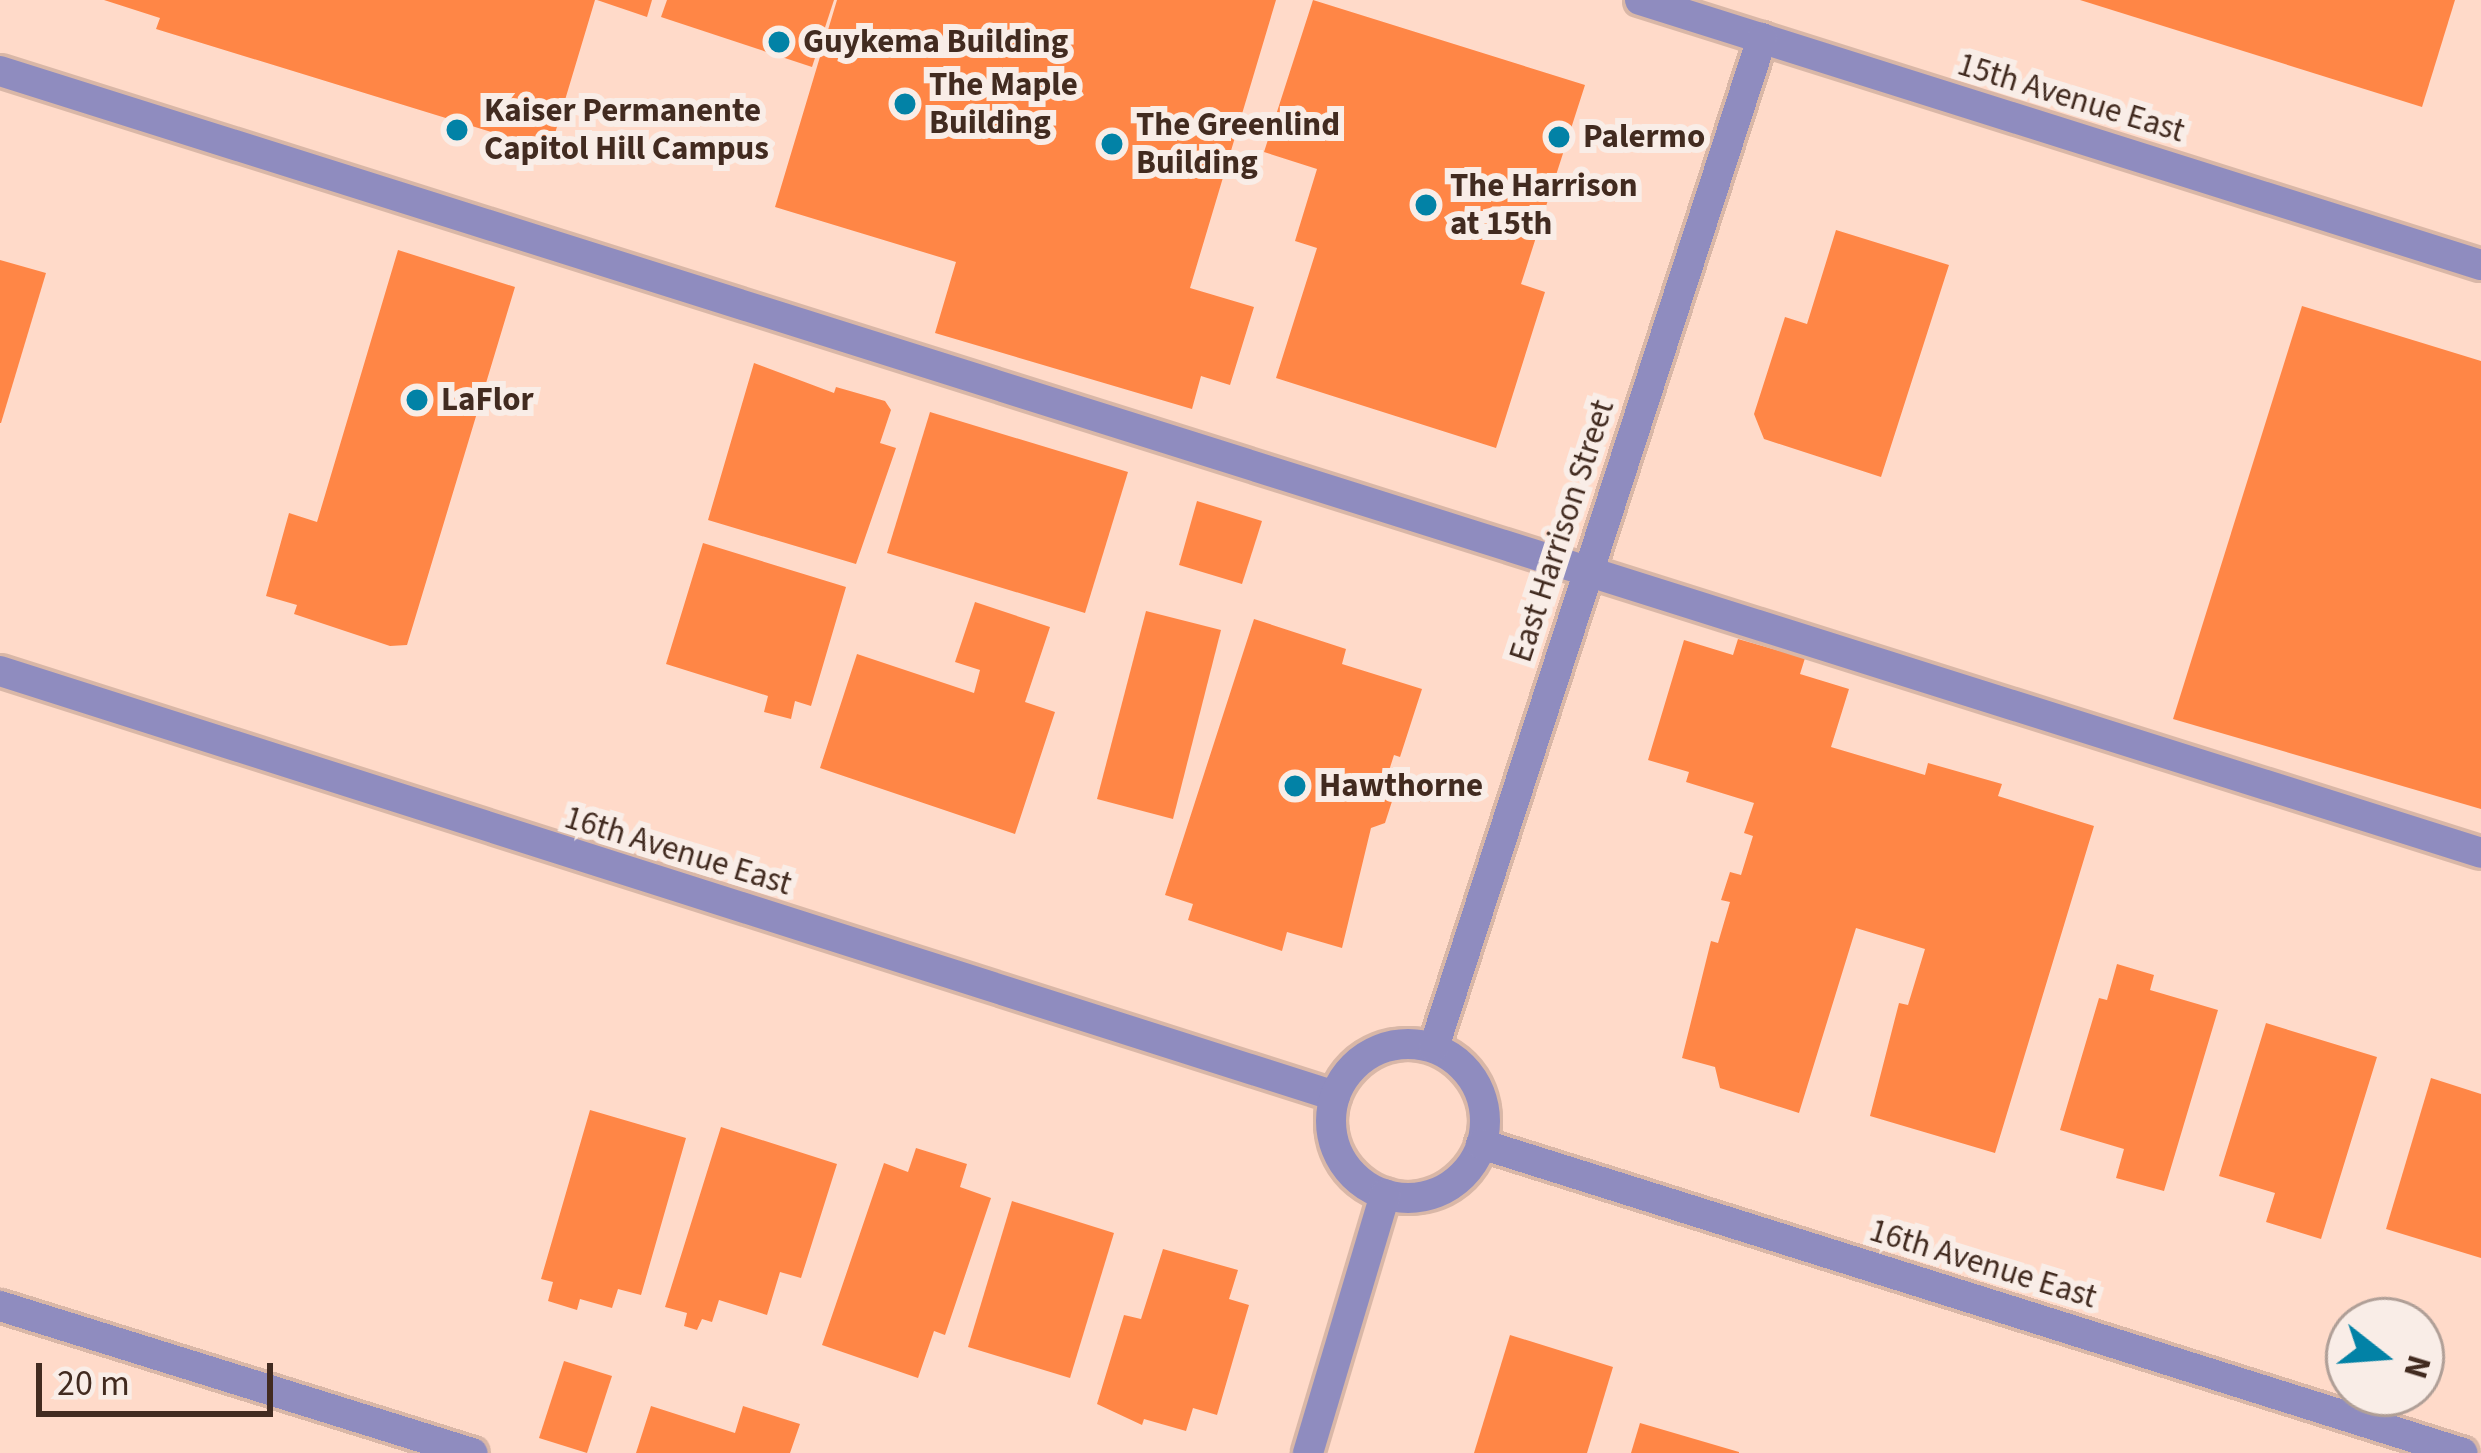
<!DOCTYPE html>
<style>
body{margin:0}
#map{position:relative;width:2481px;height:1453px;overflow:hidden;background:#ffdac9;font-family:"Source Sans 3",sans-serif}
div>[style]{position:absolute}
.building>*{inset:0;background:#ff8646}
.roads{filter:drop-shadow(3px 0 #d9b7a7) drop-shadow(-3px 0 #d9b7a7) drop-shadow(0 3px #d9b7a7) drop-shadow(0 -3px #d9b7a7)}
.minor>*{height:30px;margin:-15px;padding:0 15px;transform-origin:15px;border-radius:15px;background:#8f8cbf}
.minor>.ring{margin:-15px;padding:0;box-sizing:content-box;background:none;border:30px solid #8f8cbf;border-radius:50%}
.dots>*{width:33px;height:33px;translate:-50% -50%;box-sizing:border-box;border:6px solid #f9ede7;border-radius:50%}
span{translate:-50% -50%;white-space:nowrap;text-align:center;line-height:1.15;-webkit-text-stroke:12px #f9ede7;paint-order:stroke}
.poi-label{font-size:33px;color:#422b20;font-weight:700}
.left{translate:0 -50%;text-align:left}
.street-label{font-size:33px;color:#422b20}
.north{position:absolute;left:2325px;top:1297px;width:120px;height:120px;box-sizing:border-box;background:#f9ede7;border:3px solid #b09f97;border-radius:50%;rotate:107deg;font-size:33px;font-weight:700;line-height:48px;text-align:center;color:#422b20}
.north::after{content:'';display:block;margin:auto;width:42px;height:54px;background:#0282a6;clip-path:polygon(50% 0,100% 100%,50% 72%,0 100%)}
.scale{position:absolute;left:36px;top:1363px;width:237px;height:54px;box-sizing:border-box;border:6px solid #422b20;border-top:0;padding-left:15px;font-size:36px;line-height:42px;white-space:nowrap;color:#422b20;-webkit-text-stroke:9px #f9ede7;paint-order:stroke}
</style>
<div id="map">
<div class="building">
<div style="clip-path:polygon(104px 0,595px 0,550px 150px,156px 29px,160px 18px)"></div>
<div style="clip-path:polygon(597px 0,652px 0,647px 17px)"></div>
<div style="clip-path:polygon(667px 0,834px 0,812px 67px,661px 17px)"></div>
<div style="clip-path:polygon(837px 0,1276px 0,1190px 288px,1254px 307px,1230px 385px,1201px 376px,1192px 409px,935px 333px,956px 262px,775px 207px)"></div>
<div style="clip-path:polygon(1313px 0,1585px 85px,1521px 284px,1545px 292px,1496px 448px,1276px 378px,1317px 248px,1295px 241px,1317px 169px,1264px 152px)"></div>
<div style="clip-path:polygon(2080px 0,2455px 0,2422px 107px)"></div>
<div style="clip-path:polygon(1836px 230px,1949px 265px,1881px 477px,1764px 439px,1754px 414px,1785px 317px,1807px 324px)"></div>
<div style="clip-path:polygon(398px 250px,515px 287px,407px 645px,390px 646px,294px 614px,297px 605px,266px 596px,289px 513px,317px 522px)"></div>
<div style="clip-path:polygon(0 260px,46px 273px,1px 423px,0 423px)"></div>
<div style="clip-path:polygon(2302px 306px,2481px 361px,2481px 809px,2173px 719px)"></div>
<div style="clip-path:polygon(754px 363px,834px 393px,836px 387px,885px 401px,891px 410px,880px 443px,896px 448px,856px 564px,708px 520px)"></div>
<div style="clip-path:polygon(930px 412px,1128px 472px,1085px 613px,887px 553px)"></div>
<div style="clip-path:polygon(1197px 501px,1262px 521px,1242px 584px,1179px 565px)"></div>
<div style="clip-path:polygon(703px 543px,846px 587px,811px 706px,795px 701px,791px 719px,764px 712px,768px 696px,666px 664px)"></div>
<div style="clip-path:polygon(975px 602px,1050px 627px,1025px 702px,1055px 712px,1015px 834px,820px 768px,857px 654px,974px 693px,980px 670px,955px 662px)"></div>
<div style="clip-path:polygon(1146px 611px,1221px 630px,1173px 819px,1097px 799px)"></div>
<div style="clip-path:polygon(1254px 619px,1346px 649px,1342px 664px,1422px 689px,1400px 757px,1394px 755px,1386px 780px,1395px 792px,1385px 823px,1371px 828px,1342px 948px,1287px 932px,1282px 951px,1188px 920px,1193px 904px,1165px 895px)"></div>
<div style="clip-path:polygon(1738px 639px,1805px 658px,1800px 674px,1849px 689px,1831px 747px,1925px 775px,1928px 763px,2002px 784px,1998px 796px,2094px 826px,1995px 1153px,1870px 1116px,1899px 1003px,1908px 1005px,1925px 949px,1856px 928px,1799px 1113px,1720px 1088px,1715px 1067px,1682px 1058px,1711px 941px,1718px 943px,1730px 902px,1721px 900px,1730px 872px,1741px 875px,1753px 836px,1744px 833px,1754px 803px,1686px 782px,1689px 772px,1648px 760px,1684px 640px,1733px 655px)"></div>
<div style="clip-path:polygon(2117px 964px,2154px 975px,2150px 990px,2218px 1010px,2164px 1191px,2116px 1178px,2124px 1149px,2060px 1130px,2099px 998px,2107px 1000px)"></div>
<div style="clip-path:polygon(2266px 1023px,2377px 1057px,2321px 1239px,2266px 1222px,2275px 1193px,2219px 1176px)"></div>
<div style="clip-path:polygon(2431px 1078px,2481px 1094px,2481px 1258px,2386px 1229px)"></div>
<div style="clip-path:polygon(590px 1110px,686px 1138px,641px 1295px,618px 1289px,612px 1308px,580px 1299px,577px 1310px,548px 1301px,553px 1282px,541px 1279px)"></div>
<div style="clip-path:polygon(721px 1127px,837px 1164px,801px 1278px,780px 1272px,767px 1315px,719px 1300px,712px 1322px,702px 1319px,697px 1330px,684px 1326px,687px 1313px,665px 1307px)"></div>
<div style="clip-path:polygon(916px 1148px,967px 1164px,960px 1187px,991px 1198px,945px 1335px,934px 1331px,918px 1378px,822px 1345px,884px 1163px,908px 1172px)"></div>
<div style="clip-path:polygon(1012px 1201px,1114px 1233px,1070px 1378px,968px 1347px)"></div>
<div style="clip-path:polygon(1163px 1249px,1238px 1270px,1229px 1299px,1249px 1305px,1217px 1415px,1193px 1408px,1186px 1431px,1144px 1419px,1142px 1425px,1097px 1404px,1124px 1315px,1141px 1319px)"></div>
<div style="clip-path:polygon(1510px 1335px,1613px 1367px,1587px 1453px,1474px 1453px)"></div>
<div style="clip-path:polygon(564px 1361px,612px 1376px,587px 1453px,539px 1438px)"></div>
<div style="clip-path:polygon(651px 1406px,735px 1433px,743px 1406px,800px 1424px,790px 1453px,636px 1453px)"></div>
<div style="clip-path:polygon(1640px 1423px,1739px 1452px,1739px 1453px,1631px 1453px)"></div>
</div>
<div class="roads">
<div class="minor">
<div style="left:1640px;top:0;width:882px;rotate:17.49deg"></div>
<div style="left:0;top:71px;width:2601px;rotate:17.49deg"></div>
<div style="left:0;top:671px;width:1401px;rotate:17.66deg"></div>
<div class="ring" style="left:1331px;top:1044px;width:124px;height:124px"></div>
<div style="left:1434px;top:1047px;width:1061px;rotate:-71.99deg"></div>
<div style="left:1481px;top:1144px;width:1029px;rotate:17.47deg"></div>
<div style="left:0;top:1306px;width:495px;rotate:17.3deg"></div>
<div style="left:1308px;top:1453px;width:270px;rotate:-73.4deg"></div>
</div>
</div>
<div class="dots">
<div style="left:779px;top:42px;background:#0282a6"></div>
<div style="left:905px;top:104px;background:#0282a6"></div>
<div style="left:457px;top:130px;background:#0282a6"></div>
<div style="left:1559px;top:137px;background:#0282a6"></div>
<div style="left:1112px;top:144px;background:#0282a6"></div>
<div style="left:1426px;top:205px;background:#0282a6"></div>
<div style="left:417px;top:400px;background:#0282a6"></div>
<div style="left:1295px;top:786px;background:#0282a6"></div>
</div>
<div class="poi-label">
<span class="left" style="left:803px;top:42px">Guykema Building</span>
<span class="left" style="left:929px;top:104px">The Maple<br>Building</span>
<span class="left" style="left:484px;top:130px">Kaiser Permanente<br>Capitol Hill Campus</span>
<span class="left" style="left:1136px;top:144px">The Greenlind<br>Building</span>
<span class="left" style="left:1583px;top:137px">Palermo</span>
<span class="left" style="left:1450px;top:205px">The Harrison<br>at 15th</span>
<span class="left" style="left:441px;top:400px">LaFlor</span>
<span class="left" style="left:1319px;top:786px">Hawthorne</span>
</div>
<div class="street-label">
<span style="left:2071px;top:98px;rotate:17deg">15th Avenue East</span>
<span style="left:1562px;top:531px;rotate:-72deg">East Harrison Street</span>
<span style="left:678px;top:851px;rotate:17deg">16th Avenue East</span>
<span style="left:1983px;top:1264px;rotate:17deg">16th Avenue East</span>
</div>
<div class="north">N</div>
<div class="scale">20 m</div>
</div>
